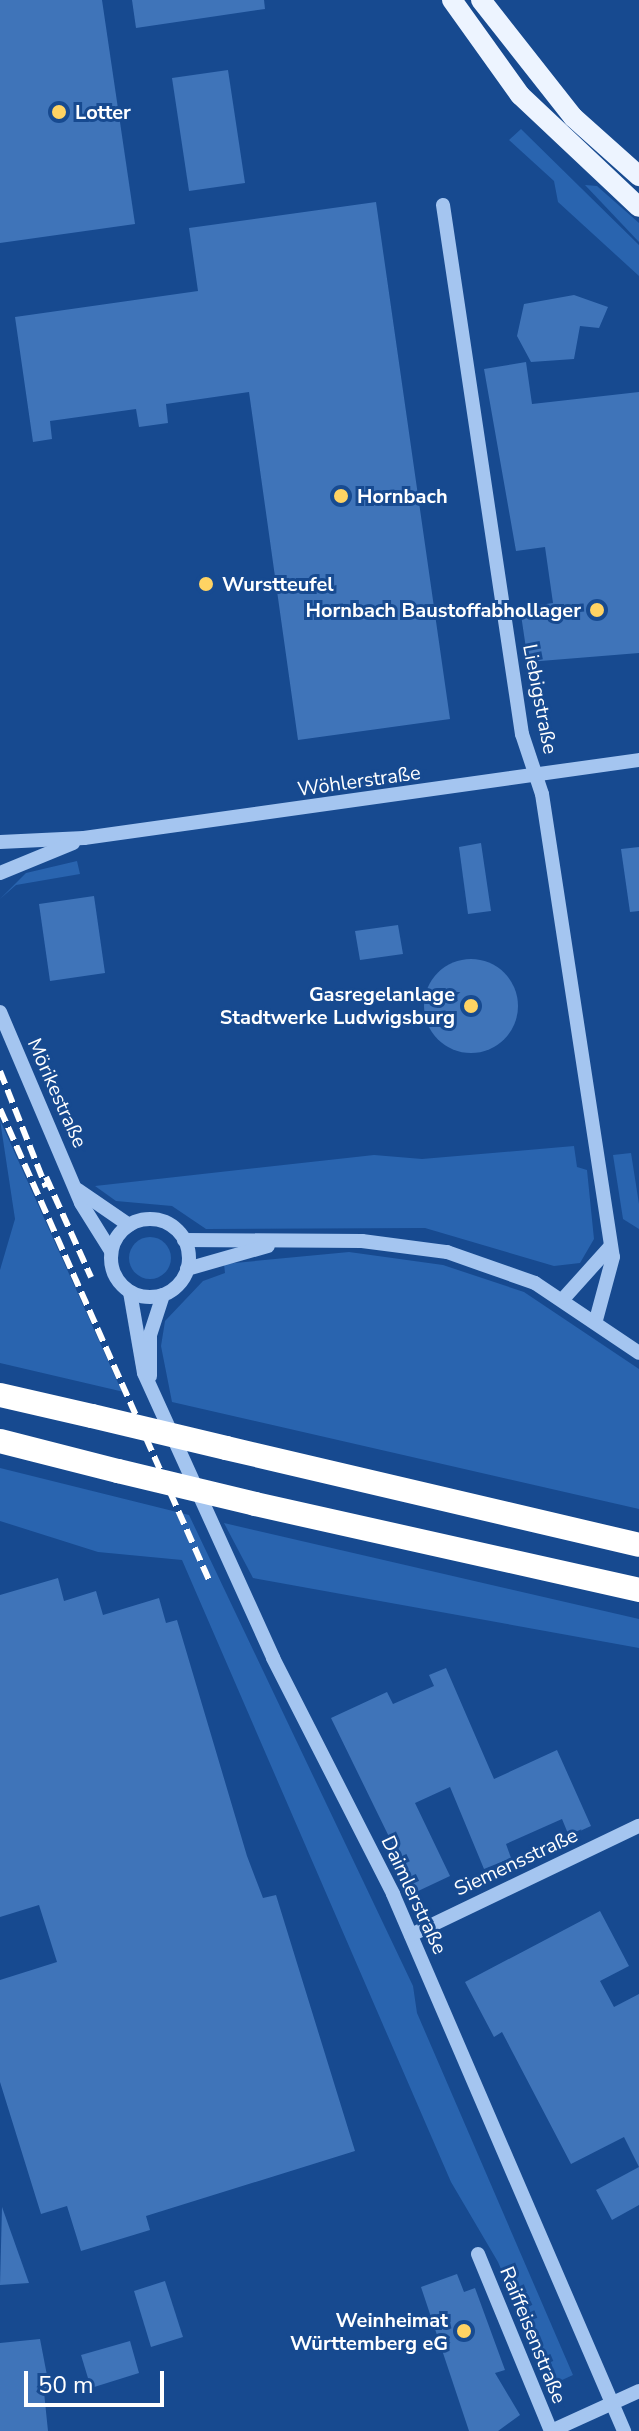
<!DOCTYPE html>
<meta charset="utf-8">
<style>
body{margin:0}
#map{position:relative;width:639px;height:2431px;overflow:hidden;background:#174a90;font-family:"Nunito Sans",sans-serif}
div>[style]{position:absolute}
.green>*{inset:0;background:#2964af}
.round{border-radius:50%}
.building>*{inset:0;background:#3f74b9}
.minor>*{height:14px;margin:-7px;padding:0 7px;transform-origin:7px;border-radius:7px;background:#a4c5f0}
.minor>.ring{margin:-7px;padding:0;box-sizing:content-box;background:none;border:14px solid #a4c5f0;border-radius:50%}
.major>*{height:20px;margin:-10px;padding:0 10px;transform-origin:10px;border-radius:10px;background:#edf4ff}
.highway>*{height:24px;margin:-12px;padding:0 12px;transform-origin:12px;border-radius:12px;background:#fff}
.rail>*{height:6px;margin-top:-3px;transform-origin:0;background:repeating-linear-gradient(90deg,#fff 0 14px,transparent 0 20px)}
.highway-bridge>*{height:24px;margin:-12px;padding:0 12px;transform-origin:12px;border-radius:12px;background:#fff}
.dots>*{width:22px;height:22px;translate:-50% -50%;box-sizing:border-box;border:4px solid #174a90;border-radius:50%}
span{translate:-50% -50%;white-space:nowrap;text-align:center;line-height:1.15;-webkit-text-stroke:6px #174a90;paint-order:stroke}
.poi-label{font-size:20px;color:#fff;font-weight:700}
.left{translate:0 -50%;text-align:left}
.right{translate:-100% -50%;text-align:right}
.street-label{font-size:20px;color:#fff}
.scale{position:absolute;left:24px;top:2371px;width:140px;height:36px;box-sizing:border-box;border:4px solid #fff;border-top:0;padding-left:10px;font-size:24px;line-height:28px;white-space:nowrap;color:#fff;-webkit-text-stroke:6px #174a90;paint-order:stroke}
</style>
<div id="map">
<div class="green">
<div style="clip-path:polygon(521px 129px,639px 245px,639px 276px,558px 202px,554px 181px,509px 140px)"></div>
<div style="clip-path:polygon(585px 185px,597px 186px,639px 223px,639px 242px)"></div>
<div style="clip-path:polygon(77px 861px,80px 874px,16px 885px,0 899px,26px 873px)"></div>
<div style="clip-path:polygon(0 1120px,118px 1383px,124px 1392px,0 1363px,0 1270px,15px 1219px)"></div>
<div style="clip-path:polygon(574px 1146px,577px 1167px,587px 1170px,594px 1239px,580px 1263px,554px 1266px,425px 1228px,206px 1229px,172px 1206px,116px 1201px,95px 1186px,374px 1155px,422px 1159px)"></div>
<div style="clip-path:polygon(631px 1153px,639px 1204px,639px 1229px,623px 1219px,613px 1155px)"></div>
<div class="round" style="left:129px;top:1237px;width:42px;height:42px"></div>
<div style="clip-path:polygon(349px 1252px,443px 1265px,524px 1292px,639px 1369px,639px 1509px,172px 1402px,161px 1346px,165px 1321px,203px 1281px,225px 1273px,224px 1264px)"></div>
<div style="clip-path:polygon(0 1468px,189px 1515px,413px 1986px,417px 2013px,573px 2375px,551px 2385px,498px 2262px,451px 2182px,182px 1560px,98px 1552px,0 1521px)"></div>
<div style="clip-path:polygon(224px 1523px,639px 1619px,639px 1648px,253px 1578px)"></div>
</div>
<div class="building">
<div style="clip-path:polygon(0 0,102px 0,135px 224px,0 243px)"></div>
<div style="clip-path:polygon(132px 0,264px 0,265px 9px,136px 28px)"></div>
<div style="clip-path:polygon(228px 70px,245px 183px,189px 191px,172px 78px)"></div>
<div style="clip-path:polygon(376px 202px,450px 719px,298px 740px,249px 392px,166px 404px,168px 423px,139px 427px,136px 409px,50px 421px,52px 439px,33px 442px,15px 317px,198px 291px,189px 228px)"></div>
<div style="clip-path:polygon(574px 295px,608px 307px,599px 328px,580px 326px,574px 359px,531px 362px,517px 336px,524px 304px)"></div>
<div style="clip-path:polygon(526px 362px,532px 404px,639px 392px,639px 653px,528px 662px,520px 608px,553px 603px,545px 547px,516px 551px,484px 369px)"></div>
<div style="clip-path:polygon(481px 843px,491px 911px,468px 914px,459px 847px)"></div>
<div style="clip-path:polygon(639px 847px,639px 911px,630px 912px,621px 849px)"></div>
<div style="clip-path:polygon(94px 896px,105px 973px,50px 981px,39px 904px)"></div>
<div style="clip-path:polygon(398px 925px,403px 954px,360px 960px,355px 931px)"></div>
<div class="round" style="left:424px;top:959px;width:94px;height:94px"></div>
<div style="clip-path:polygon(58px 1578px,64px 1601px,96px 1591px,103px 1615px,159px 1598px,166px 1623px,177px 1620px,247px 1856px,263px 1898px,276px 1895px,355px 2151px,146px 2216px,150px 2230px,81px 2251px,67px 2206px,41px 2214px,0 2082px,0 1980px,57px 1962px,39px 1905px,0 1917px,0 1595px)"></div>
<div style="clip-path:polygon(446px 1668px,494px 1779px,557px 1750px,591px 1826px,569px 1836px,562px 1819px,506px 1844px,511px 1858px,484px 1869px,450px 1787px,415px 1803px,450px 1876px,416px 1892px,331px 1718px,387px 1692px,393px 1704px,434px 1686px,429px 1675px)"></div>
<div style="clip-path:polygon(600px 1911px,629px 1966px,600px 1981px,614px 2007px,639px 1994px,639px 2167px,624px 2137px,571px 2164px,502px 2032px,494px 2037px,465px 1982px)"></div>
<div style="clip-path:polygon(639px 2167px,639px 2205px,612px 2220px,596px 2190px)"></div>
<div style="clip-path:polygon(2px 2207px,29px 2283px,0 2285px)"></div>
<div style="clip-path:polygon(457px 2274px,464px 2292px,475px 2288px,505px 2370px,495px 2373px,520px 2415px,498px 2431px,469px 2431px,421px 2287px)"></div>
<div style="clip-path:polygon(165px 2281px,183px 2337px,151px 2347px,134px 2291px)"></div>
<div style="clip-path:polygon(40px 2339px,50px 2391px,44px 2392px,48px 2431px,0 2431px,0 2343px)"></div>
<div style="clip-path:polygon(130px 2341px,139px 2373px,91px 2388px,81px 2355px)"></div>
</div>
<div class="minor">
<div style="left:443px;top:205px;width:535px;rotate:81.51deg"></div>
<div style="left:522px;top:734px;width:63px;rotate:71.6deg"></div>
<div style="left:542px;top:794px;width:468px;rotate:81.3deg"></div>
<div style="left:613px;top:1257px;width:65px;rotate:105.1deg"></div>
<div style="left:0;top:842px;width:84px;rotate:-2.7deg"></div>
<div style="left:84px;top:838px;width:560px;rotate:-8deg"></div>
<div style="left:0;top:873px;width:79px;rotate:-22.3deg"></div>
<div style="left:0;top:1012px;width:207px;rotate:67deg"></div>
<div style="left:81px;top:1203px;width:57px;rotate:58deg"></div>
<div style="left:78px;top:1190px;width:62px;rotate:34.5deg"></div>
<div class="ring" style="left:111px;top:1219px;width:64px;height:64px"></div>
<div style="left:184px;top:1240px;width:178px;rotate:0.3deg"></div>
<div style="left:362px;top:1241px;width:86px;rotate:7.4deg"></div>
<div style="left:447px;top:1252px;width:93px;rotate:19.4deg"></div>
<div style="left:535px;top:1283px;width:125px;rotate:33.9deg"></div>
<div style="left:187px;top:1269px;width:84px;rotate:-15.9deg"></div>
<div style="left:130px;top:1292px;width:82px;rotate:80.2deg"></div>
<div style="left:144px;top:1373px;width:313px;rotate:65.6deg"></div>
<div style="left:273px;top:1658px;width:265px;rotate:63deg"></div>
<div style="left:393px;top:1894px;width:585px;rotate:66.72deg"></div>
<div style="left:564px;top:1298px;width:69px;rotate:-48deg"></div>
<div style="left:150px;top:1376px;width:41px;rotate:-90deg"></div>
<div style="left:150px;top:1335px;width:42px;rotate:-72deg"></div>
<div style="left:411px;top:1935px;width:253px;rotate:-25.6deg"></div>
<div style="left:478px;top:2254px;width:191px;rotate:67.6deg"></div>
<div style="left:551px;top:2431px;width:97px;rotate:-24.4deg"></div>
</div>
<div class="major">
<div style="left:452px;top:0;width:117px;rotate:54.4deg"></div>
<div style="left:520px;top:95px;width:163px;rotate:43.3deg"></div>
<div style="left:481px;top:0;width:149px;rotate:51.8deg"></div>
<div style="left:573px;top:117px;width:89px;rotate:41.8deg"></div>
</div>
<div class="highway">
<div style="left:0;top:1395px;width:94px;rotate:12.9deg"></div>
<div style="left:0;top:1441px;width:122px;rotate:14.3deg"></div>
<div style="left:226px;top:1448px;width:424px;rotate:13.2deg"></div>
<div style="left:255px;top:1504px;width:394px;rotate:12.6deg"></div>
</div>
<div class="rail">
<div style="left:0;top:1071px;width:125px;rotate:68.4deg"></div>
<div style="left:0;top:1109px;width:515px;rotate:66.07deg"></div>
<div style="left:46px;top:1177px;width:110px;rotate:65.8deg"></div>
</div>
<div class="highway-bridge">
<div style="left:92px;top:1416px;width:138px;rotate:13.4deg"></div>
<div style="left:118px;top:1471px;width:141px;rotate:13.5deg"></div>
</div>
<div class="dots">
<div style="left:59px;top:112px;background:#ffd363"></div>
<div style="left:341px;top:496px;background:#ffd363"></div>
<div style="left:206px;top:584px;background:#ffd363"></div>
<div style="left:597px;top:610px;background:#ffd363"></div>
<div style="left:471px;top:1006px;background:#ffd363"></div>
<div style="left:464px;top:2331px;background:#ffd363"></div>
</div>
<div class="poi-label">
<span class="left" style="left:75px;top:112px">Lotter</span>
<span class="left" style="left:357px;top:496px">Hornbach</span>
<span class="left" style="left:222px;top:584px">Wurstteufel</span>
<span class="right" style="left:581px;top:610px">Hornbach Baustoffabhollager</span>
<span class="right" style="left:455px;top:1006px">Gasregelanlage<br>Stadtwerke Ludwigsburg</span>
<span class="right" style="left:448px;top:2332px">Weinheimat<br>Württemberg eG</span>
</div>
<div class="street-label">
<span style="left:540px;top:699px;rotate:79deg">Liebigstraße</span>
<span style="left:359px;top:781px;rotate:-8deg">Wöhlerstraße</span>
<span style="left:57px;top:1093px;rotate:66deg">Mörikestraße</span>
<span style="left:516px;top:1862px;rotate:-25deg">Siemensstraße</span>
<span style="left:414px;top:1895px;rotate:65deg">Daimlerstraße</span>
<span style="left:533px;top:2335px;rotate:68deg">Raiffeisenstraße</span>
</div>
<div class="scale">50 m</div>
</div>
